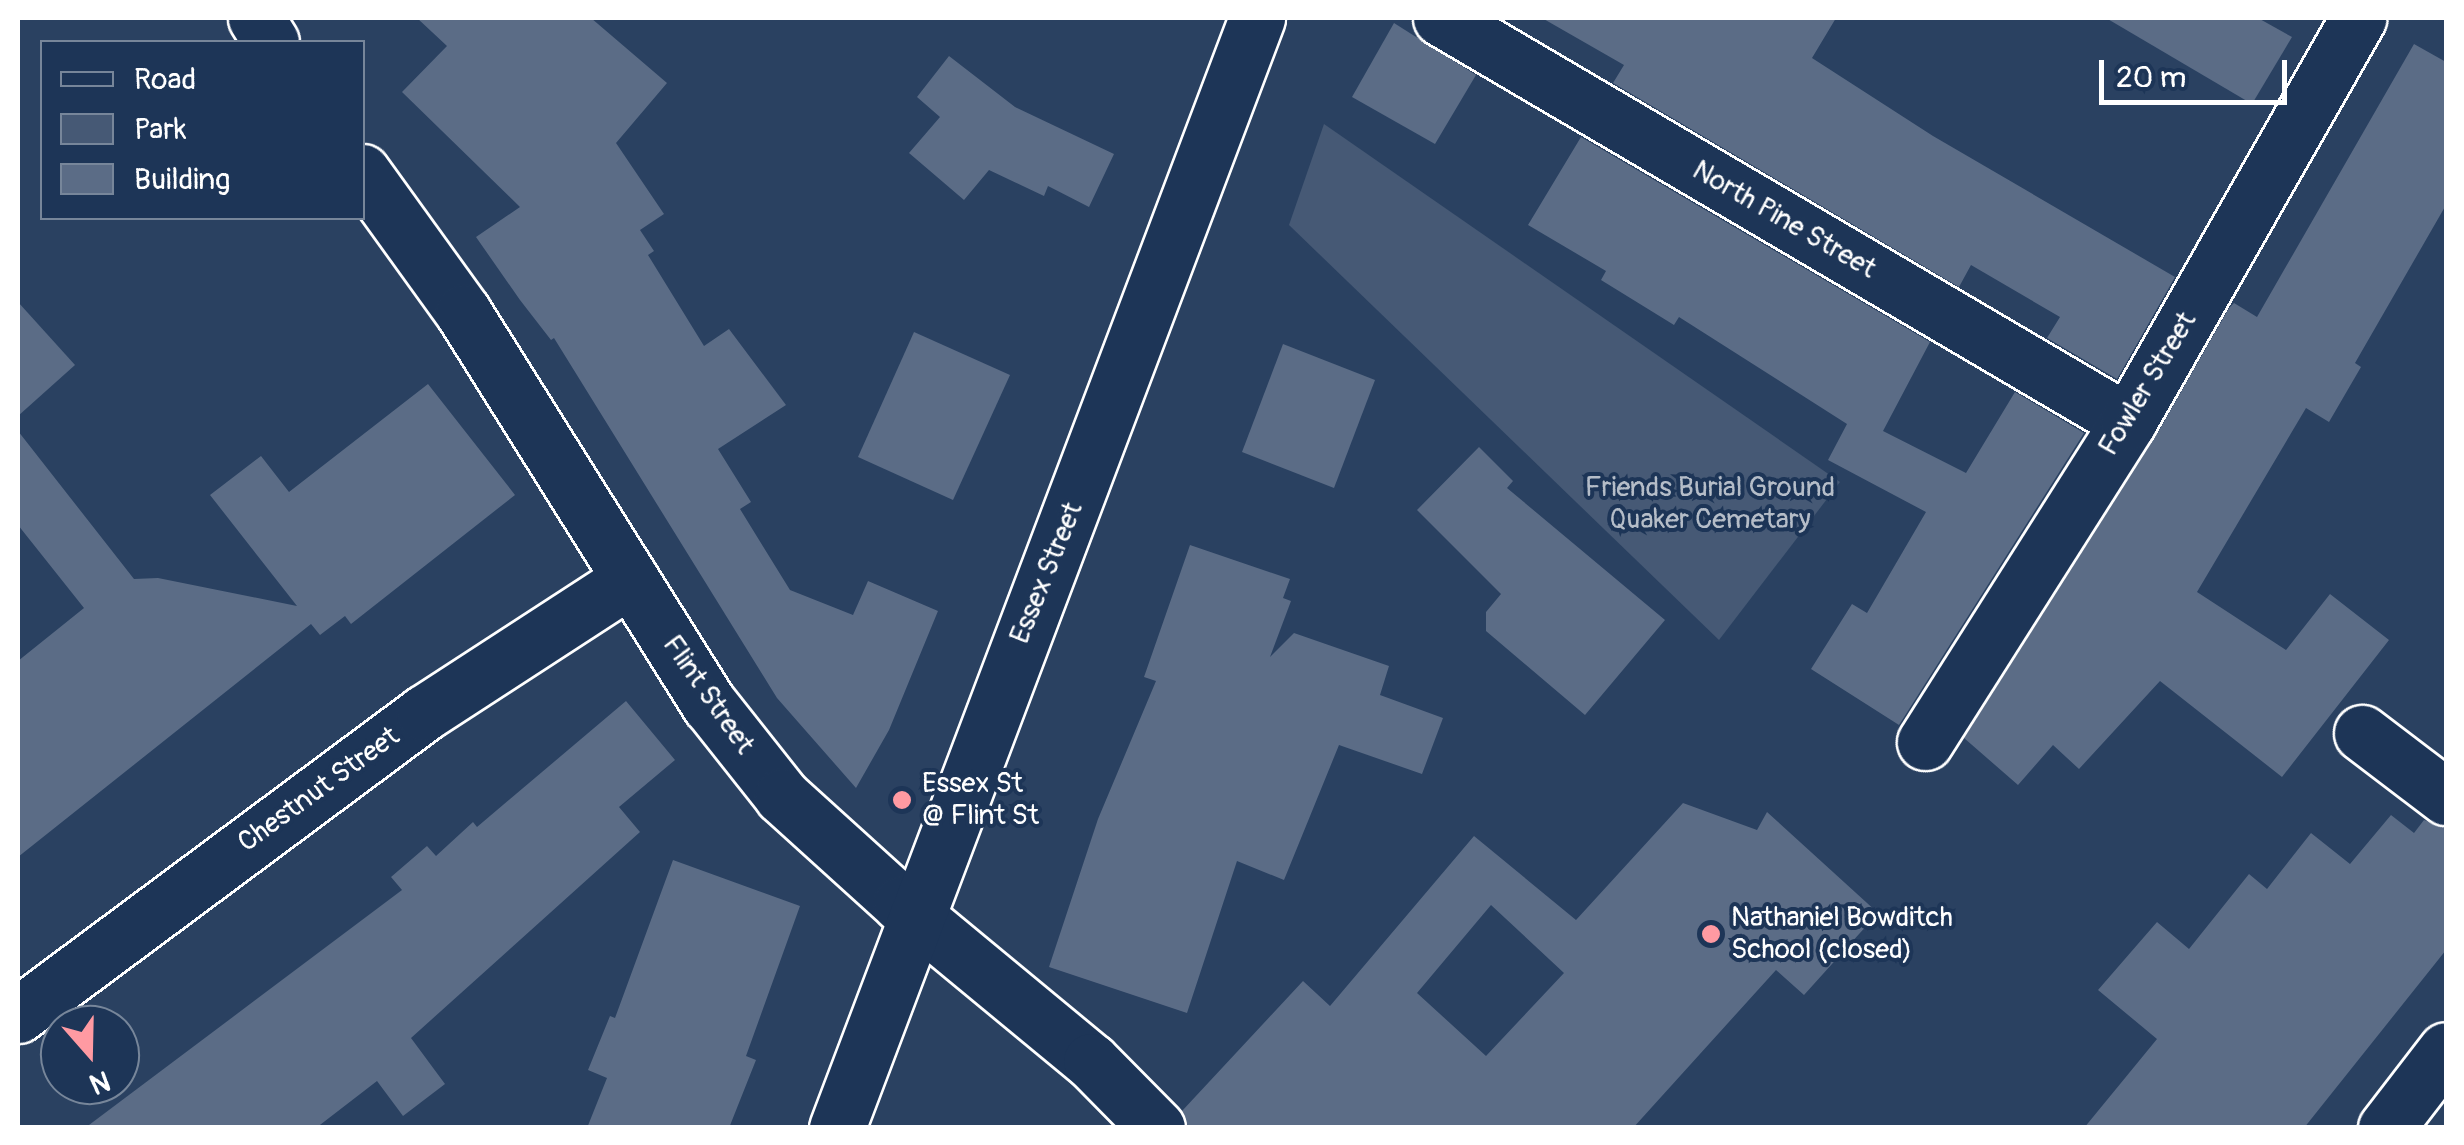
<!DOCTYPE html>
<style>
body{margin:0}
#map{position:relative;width:2464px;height:1145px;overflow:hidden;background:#2a4161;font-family:Pangolin,sans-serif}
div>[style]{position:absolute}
.green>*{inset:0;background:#465975}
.building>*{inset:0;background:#5b6c86}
.roads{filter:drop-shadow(2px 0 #fff) drop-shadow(-2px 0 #fff) drop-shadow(0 2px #fff) drop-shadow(0 -2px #fff)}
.minor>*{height:55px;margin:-27.5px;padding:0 27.5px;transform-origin:27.5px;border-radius:27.5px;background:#1d3557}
.tertiary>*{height:55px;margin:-27.5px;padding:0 27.5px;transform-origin:27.5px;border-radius:27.5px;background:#1d3557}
.primary>*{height:55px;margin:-27.5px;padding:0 27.5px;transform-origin:27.5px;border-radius:27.5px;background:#1d3557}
.dots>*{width:28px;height:28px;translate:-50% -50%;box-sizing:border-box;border:5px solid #1d3557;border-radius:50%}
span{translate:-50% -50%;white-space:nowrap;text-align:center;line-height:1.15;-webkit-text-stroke:8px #1d3557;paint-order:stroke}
.street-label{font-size:28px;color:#fff}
.park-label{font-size:28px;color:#b5bdc8}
.poi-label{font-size:28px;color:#fff}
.left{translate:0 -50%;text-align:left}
.frame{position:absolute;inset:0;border:20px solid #fff;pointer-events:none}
.legend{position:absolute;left:40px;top:40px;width:325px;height:180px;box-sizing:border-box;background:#1d3557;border:2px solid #77869a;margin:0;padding:12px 18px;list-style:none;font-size:30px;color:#fff}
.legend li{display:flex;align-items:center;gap:20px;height:50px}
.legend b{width:50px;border:2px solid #77869a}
.north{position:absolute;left:40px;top:1005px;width:100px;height:100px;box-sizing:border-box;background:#1d3557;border:2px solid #77869a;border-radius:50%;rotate:160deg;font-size:28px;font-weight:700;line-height:40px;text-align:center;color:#fff}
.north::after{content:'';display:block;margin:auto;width:35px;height:45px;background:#ff9aa2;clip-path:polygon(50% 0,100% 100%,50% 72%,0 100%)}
.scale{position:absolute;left:2099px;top:60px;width:188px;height:45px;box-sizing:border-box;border:5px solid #fff;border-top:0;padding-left:12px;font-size:30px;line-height:35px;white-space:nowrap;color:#fff;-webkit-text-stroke:8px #1d3557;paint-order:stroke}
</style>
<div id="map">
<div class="green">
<div style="clip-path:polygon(1324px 124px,1840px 482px,1719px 640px,1289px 225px)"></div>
</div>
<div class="building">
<div style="clip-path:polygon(417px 18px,591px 18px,667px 83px,616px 143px,664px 214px,640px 230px,654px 251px,648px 255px,704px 346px,729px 329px,786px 405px,718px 449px,751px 502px,740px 509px,790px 590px,853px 615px,868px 581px,938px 611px,889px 730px,856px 788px,777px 698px,554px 338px,551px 340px,520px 300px,476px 237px,520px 207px,402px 92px,447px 46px)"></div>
<div style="clip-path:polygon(1542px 18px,1836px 18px,1812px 58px,1933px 136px,2175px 277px,2117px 379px,2047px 338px,2060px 317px,1971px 265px,1959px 287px,1613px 83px,1624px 65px)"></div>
<div style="clip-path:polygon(2106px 18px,2258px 18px,2292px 37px,2252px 104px)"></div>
<div style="clip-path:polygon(1394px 23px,1476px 75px,1435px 144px,1352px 97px)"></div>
<div style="clip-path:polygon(2414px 44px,2446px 62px,2446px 205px,2355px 363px,2361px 367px,2329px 422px,2306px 408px,2197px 592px,2286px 650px,2330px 594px,2389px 640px,2282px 777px,2160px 681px,2079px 769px,2053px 745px,2018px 785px,1964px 738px,2154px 439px,2229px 308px,2234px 303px,2257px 317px)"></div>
<div style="clip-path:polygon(949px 56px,1015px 107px,1114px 154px,1089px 207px,1048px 186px,1044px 196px,989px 170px,964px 200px,909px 153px,940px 117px,917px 97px)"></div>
<div style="clip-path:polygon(1581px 137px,1930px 342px,1883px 431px,1966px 473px,2015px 392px,2084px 433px,1899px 725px,1811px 669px,1852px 604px,1867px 613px,1926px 512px,1828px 460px,1847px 424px,1679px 317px,1674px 325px,1601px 280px,1606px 271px,1528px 225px)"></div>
<div style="clip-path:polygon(18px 302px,75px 365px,18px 416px)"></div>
<div style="clip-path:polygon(914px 332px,1010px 375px,953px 500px,858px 457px)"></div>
<div style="clip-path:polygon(1283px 344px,1375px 380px,1334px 488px,1242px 452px)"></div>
<div style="clip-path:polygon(428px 384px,515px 495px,351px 624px,345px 616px,320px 635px,311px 624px,18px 857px,18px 661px,84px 608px,18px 525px,18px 431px,134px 579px,158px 578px,297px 606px,210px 495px,261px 456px,289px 492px)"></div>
<div style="clip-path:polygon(1479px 447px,1513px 481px,1507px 488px,1665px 620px,1585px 715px,1486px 631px,1486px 612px,1501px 594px,1417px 510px)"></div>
<div style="clip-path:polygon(1190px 545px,1290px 579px,1283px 598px,1291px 601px,1270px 657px,1294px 633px,1389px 666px,1380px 695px,1443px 718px,1422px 774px,1339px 745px,1284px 880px,1237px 861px,1187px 1013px,1049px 967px,1098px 819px,1156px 681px,1144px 677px)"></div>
<div style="clip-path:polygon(626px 701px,675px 760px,619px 807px,640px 832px,411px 1038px,445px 1084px,403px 1116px,377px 1081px,316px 1128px,85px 1128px,402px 890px,391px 877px,427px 846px,436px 856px,473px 822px,477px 827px)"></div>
<div style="clip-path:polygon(evenodd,1683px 803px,1757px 830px,1767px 812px,1878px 913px,1804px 995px,1776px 970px,1633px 1128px,1187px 1128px,1182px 1111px,1303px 981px,1330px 1006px,1474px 836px,1576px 920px,1683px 803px,1491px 905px,1564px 973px,1486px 1056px,1417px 993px,1491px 905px)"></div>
<div style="clip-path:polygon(2391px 815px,2414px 833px,2424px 820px,2446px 828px,2446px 950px,2304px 1128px,2084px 1128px,2157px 1039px,2098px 990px,2157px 922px,2189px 949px,2249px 874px,2267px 889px,2311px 833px,2350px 864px)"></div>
<div style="clip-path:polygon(673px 860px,800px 906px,746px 1056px,756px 1060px,729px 1128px,587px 1128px,607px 1078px,588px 1070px,610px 1016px,615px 1018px)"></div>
</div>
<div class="roads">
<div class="minor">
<div style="left:1441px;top:18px;width:797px;rotate:30.46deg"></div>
<div style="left:2362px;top:733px;width:106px;rotate:37.3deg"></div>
<div style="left:1925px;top:742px;width:379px;rotate:-57.6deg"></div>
<div style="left:2128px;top:422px;width:465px;rotate:-60.3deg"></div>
<div style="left:18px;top:1015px;width:506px;rotate:-36.64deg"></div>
<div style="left:424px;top:713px;width:246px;rotate:-33deg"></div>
<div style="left:2386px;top:1128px;width:98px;rotate:-52.4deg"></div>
</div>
<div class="tertiary">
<div style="left:256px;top:18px;width:28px;rotate:58deg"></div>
<div style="left:362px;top:172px;width:173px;rotate:54.2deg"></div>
<div style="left:463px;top:312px;width:464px;rotate:57.9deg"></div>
<div style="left:710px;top:705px;width:116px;rotate:51.6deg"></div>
<div style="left:782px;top:796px;width:161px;rotate:42.2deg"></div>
<div style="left:901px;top:904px;width:246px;rotate:39.6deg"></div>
<div style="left:1091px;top:1061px;width:94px;rotate:45.4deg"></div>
</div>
<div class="primary">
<div style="left:837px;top:1128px;width:1187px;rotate:-69.27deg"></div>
</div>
</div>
<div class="dots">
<div style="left:902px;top:800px;background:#ff9aa2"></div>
<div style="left:1711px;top:934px;background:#ff9aa2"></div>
</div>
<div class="street-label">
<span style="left:1784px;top:220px;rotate:30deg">North Pine Street</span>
<span style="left:2148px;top:384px;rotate:-59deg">Fowler Street</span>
<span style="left:1047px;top:573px;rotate:-68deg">Essex Street</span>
<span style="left:708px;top:695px;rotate:55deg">Flint Street</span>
<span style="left:319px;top:790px;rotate:-36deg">Chestnut Street</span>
</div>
<div class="park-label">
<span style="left:1710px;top:504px">Friends Burial Ground<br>Quaker Cemetary</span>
</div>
<div class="poi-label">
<span class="left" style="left:922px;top:800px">Essex St<br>@ Flint St</span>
<span class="left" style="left:1731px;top:934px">Nathaniel Bowditch<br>School (closed)</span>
</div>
<div class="frame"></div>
<ul class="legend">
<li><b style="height:12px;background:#1d3557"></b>Road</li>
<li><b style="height:28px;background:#465975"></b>Park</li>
<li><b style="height:28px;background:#5b6c86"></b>Building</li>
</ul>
<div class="north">N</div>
<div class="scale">20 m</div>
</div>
